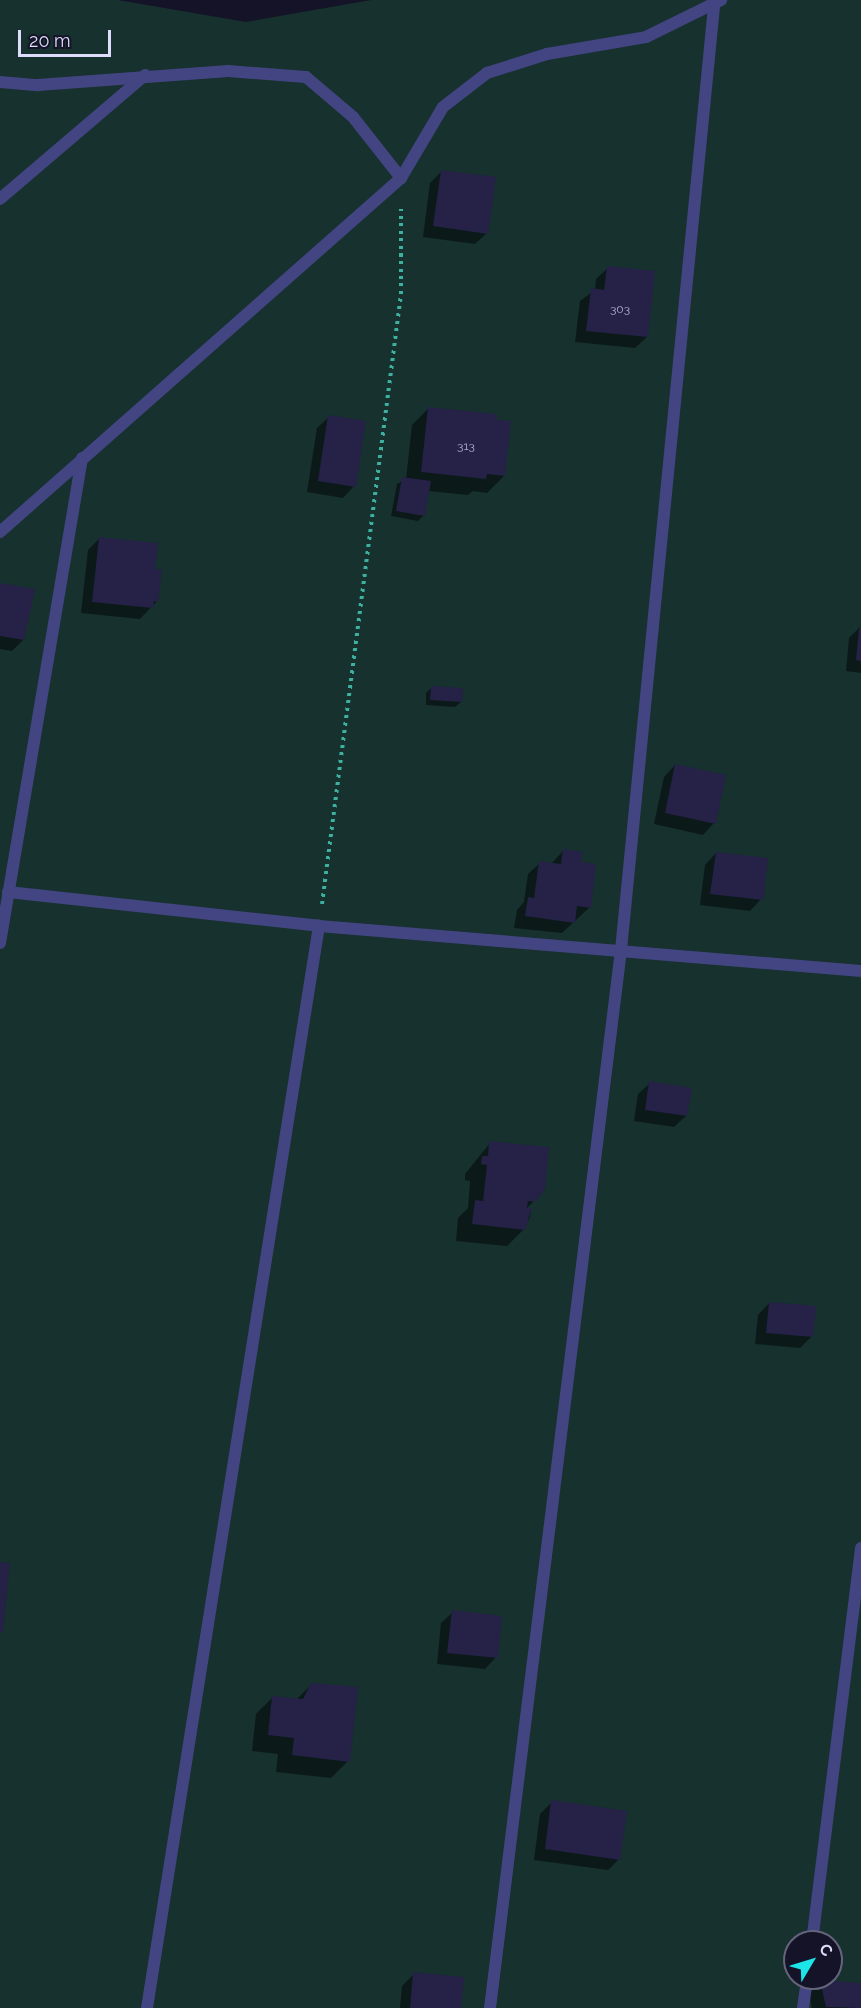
<!DOCTYPE html>
<meta charset="utf-8">
<style>
body{margin:0}
#map{position:relative;width:861px;height:2008px;overflow:hidden;background:#151328;font-family:Raleway,sans-serif}
div>[style]{position:absolute}
.green>*{inset:0;background:#16312e}
.shadow>*{inset:0;background:#0007}
.building>*{inset:0;background:#252147}
.path>*{height:4px;margin-top:-2px;transform-origin:0;background:repeating-linear-gradient(90deg,#3db0a0 0 3px,transparent 0 7.5px)}
.lane>*{height:12px;margin:-6px;padding:0 6px;transform-origin:6px;border-radius:6px;background:#434582}
span{translate:-50% -50%;white-space:nowrap;text-align:center;line-height:1.15;-webkit-text-stroke:4.5px #151328;paint-order:stroke}
.number-label{font-size:12px;color:#b0aecf}
.number-label span{-webkit-text-stroke-width:0}
.north{position:absolute;left:783px;top:1930px;width:60px;height:60px;box-sizing:border-box;background:#151328;border:2px solid #65647d;border-radius:50%;rotate:52deg;font-size:16px;font-weight:700;line-height:24px;text-align:center;color:#deddfc}
.north::after{content:'';display:block;margin:auto;width:21px;height:27px;background:#1ce4e8;clip-path:polygon(50% 0,100% 100%,50% 72%,0 100%)}
.scale{position:absolute;left:18px;top:30px;width:93px;height:27px;box-sizing:border-box;border:3px solid #deddfc;border-top:0;padding-left:8px;font-size:18px;line-height:21px;white-space:nowrap;color:#deddfc;-webkit-text-stroke:4px #151328;paint-order:stroke}
</style>
<div id="map">
<div class="green">
<div style="clip-path:polygon(evenodd,0 0,118px 0,246px 22px,371px 0,861px 0,861px 2008px,0 2008px,0 0,795px 1942px,831px 1942px,831px 1978px,795px 1978px,795px 1942px)"></div>
</div>
<div class="shadow">
<div style="clip-path:polygon(442px 171px,487px 233px,475px 244px,423px 237px,430px 183px)"></div>
<div style="clip-path:polygon(608px 268px,647px 337px,635px 348px,575px 342px,580px 301px,595px 290px,596px 279px)"></div>
<div style="clip-path:polygon(429px 408px,495px 421px,504px 476px,487px 493px,473px 491px,468px 495px,428px 491px,424px 515px,418px 521px,391px 516px,397px 484px,406px 479px,412px 425px)"></div>
<div style="clip-path:polygon(329px 417px,354px 486px,343px 498px,307px 492px,317px 428px)"></div>
<div style="clip-path:polygon(100px 538px,154px 570px,157px 601px,140px 619px,81px 613px,88px 550px)"></div>
<div style="clip-path:polygon(0 584px,23px 640px,12px 651px,0 649px)"></div>
<div style="clip-path:polygon(860px 627px,861px 673px,846px 671px,849px 638px)"></div>
<div style="clip-path:polygon(432px 687px,461px 702px,455px 707px,426px 705px,426px 693px)"></div>
<div style="clip-path:polygon(675px 765px,714px 823px,703px 835px,654px 824px,664px 777px)"></div>
<div style="clip-path:polygon(563px 851px,580px 863px,590px 907px,562px 933px,514px 928px,517px 910px,524px 902px,528px 874px,540px 863px,551px 864px)"></div>
<div style="clip-path:polygon(716px 853px,761px 899px,750px 911px,700px 905px,705px 865px)"></div>
<div style="clip-path:polygon(650px 1083px,686px 1116px,674px 1127px,634px 1121px,638px 1094px)"></div>
<div style="clip-path:polygon(490px 1143px,534px 1201px,526px 1209px,531px 1209px,530px 1217px,524px 1229px,507px 1246px,456px 1241px,458px 1218px,468px 1208px,470px 1181px,465px 1180px,465px 1174px)"></div>
<div style="clip-path:polygon(769px 1303px,812px 1336px,800px 1348px,755px 1344px,758px 1315px)"></div>
<div style="clip-path:polygon(453px 1612px,496px 1657px,485px 1669px,437px 1664px,441px 1623px)"></div>
<div style="clip-path:polygon(312px 1684px,348px 1761px,331px 1778px,276px 1772px,278px 1754px,252px 1751px,256px 1714px,273px 1697px,296px 1700px)"></div>
<div style="clip-path:polygon(552px 1802px,619px 1859px,608px 1870px,534px 1860px,540px 1814px)"></div>
<div style="clip-path:polygon(414px 1974px,460px 2008px,400px 2008px,402px 1986px)"></div>
<div style="clip-path:polygon(821px 1982px,861px 1984px,861px 2008px,812px 2008px,809px 1993px)"></div>
</div>
<div class="building">
<div style="clip-path:polygon(441px 170px,496px 177px,488px 234px,433px 226px)"></div>
<div style="clip-path:polygon(607px 266px,655px 271px,648px 337px,586px 331px,591px 288px,604px 290px)"></div>
<div style="clip-path:polygon(428px 407px,497px 414px,497px 420px,511px 421px,505px 476px,487px 474px,486px 479px,421px 472px)"></div>
<div style="clip-path:polygon(328px 415px,366px 421px,356px 487px,318px 481px)"></div>
<div style="clip-path:polygon(402px 477px,431px 481px,425px 516px,396px 511px)"></div>
<div style="clip-path:polygon(99px 537px,158px 543px,155px 569px,162px 570px,158px 602px,154px 601px,153px 608px,92px 602px)"></div>
<div style="clip-path:polygon(0 583px,35px 589px,24px 640px,0 636px)"></div>
<div style="clip-path:polygon(859px 629px,861px 629px,861px 661px,856px 660px)"></div>
<div style="clip-path:polygon(431px 686px,463px 688px,462px 702px,430px 700px)"></div>
<div style="clip-path:polygon(675px 764px,726px 775px,716px 824px,665px 813px)"></div>
<div style="clip-path:polygon(563px 849px,583px 852px,581px 862px,596px 864px,591px 908px,577px 906px,575px 923px,525px 916px,528px 897px,534px 898px,539px 861px,561px 864px)"></div>
<div style="clip-path:polygon(716px 852px,768px 858px,763px 900px,710px 894px)"></div>
<div style="clip-path:polygon(649px 1081px,692px 1088px,687px 1116px,645px 1110px)"></div>
<div style="clip-path:polygon(489px 1141px,549px 1147px,545px 1189px,535px 1202px,528px 1201px,527px 1208px,532px 1208px,525px 1230px,472px 1224px,475px 1200px,483px 1201px,487px 1165px,481px 1164px,482px 1156px,488px 1156px)"></div>
<div style="clip-path:polygon(769px 1302px,816px 1306px,813px 1337px,766px 1333px)"></div>
<div style="clip-path:polygon(0 1562px,10px 1563px,3px 1632px,0 1632px)"></div>
<div style="clip-path:polygon(452px 1610px,502px 1616px,498px 1658px,447px 1653px)"></div>
<div style="clip-path:polygon(311px 1683px,358px 1687px,350px 1762px,292px 1755px,294px 1738px,268px 1735px,272px 1696px,303px 1699px)"></div>
<div style="clip-path:polygon(551px 1800px,627px 1811px,620px 1860px,545px 1849px)"></div>
<div style="clip-path:polygon(413px 1972px,464px 1977px,461px 2008px,410px 2008px)"></div>
<div style="clip-path:polygon(820px 1980px,861px 1983px,861px 2008px,826px 2007px)"></div>
</div>
<div class="path">
<div style="left:322px;top:904px;width:615px;rotate:-82.62deg"></div>
<div style="left:401px;top:294px;width:85px;rotate:-90deg"></div>
</div>
<div class="lane">
<div style="left:0;top:82px;width:38px;rotate:5deg"></div>
<div style="left:38px;top:85px;width:191px;rotate:-4.2deg"></div>
<div style="left:228px;top:71px;width:78px;rotate:4.4deg"></div>
<div style="left:306px;top:77px;width:62px;rotate:40.4deg"></div>
<div style="left:353px;top:117px;width:78px;rotate:51.8deg"></div>
<div style="left:0;top:199px;width:191px;rotate:-40.5deg"></div>
<div style="left:0;top:532px;width:535px;rotate:-41.44deg"></div>
<div style="left:401px;top:178px;width:82px;rotate:-59.4deg"></div>
<div style="left:443px;top:107px;width:56px;rotate:-37.7deg"></div>
<div style="left:487px;top:73px;width:63px;rotate:-17.6deg"></div>
<div style="left:547px;top:54px;width:100px;rotate:-9.7deg"></div>
<div style="left:646px;top:37px;width:84px;rotate:-26.3deg"></div>
<div style="left:8px;top:892px;width:313px;rotate:6.2deg"></div>
<div style="left:319px;top:926px;width:544px;rotate:4.75deg"></div>
<div style="left:0;top:943px;width:492px;rotate:-80.4deg"></div>
<div style="left:812px;top:1942px;width:397px;rotate:-82.9deg"></div>
<div style="left:147px;top:2008px;width:1096px;rotate:-80.97deg"></div>
<div style="left:490px;top:2008px;width:1066px;rotate:-82.94deg"></div>
<div style="left:621px;top:950px;width:948px;rotate:-84.37deg"></div>
<div style="left:803px;top:2008px;width:30px;rotate:-82deg"></div>
</div>
<div class="number-label">
<span style="left:620px;top:310px">303</span>
<span style="left:466px;top:447px">313</span>
</div>
<div class="north">С</div>
<div class="scale">20 m</div>
</div>
